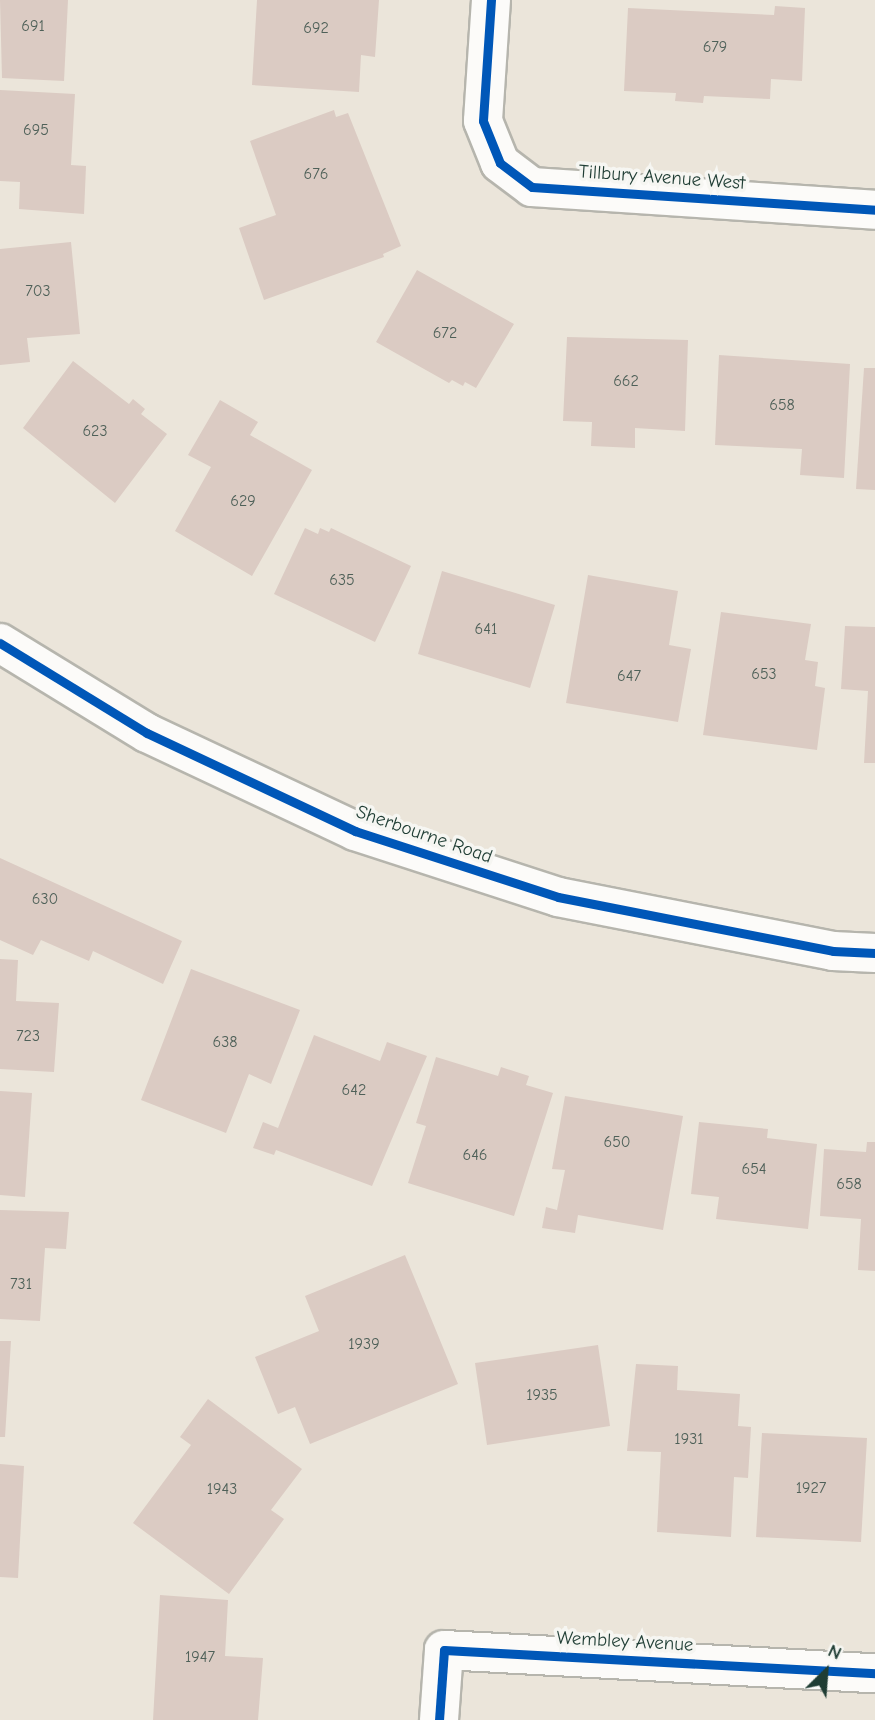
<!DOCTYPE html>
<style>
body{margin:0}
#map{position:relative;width:875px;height:1720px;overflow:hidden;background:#ebe5da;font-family:"Comic Neue",sans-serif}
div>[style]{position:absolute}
.building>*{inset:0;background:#dbcbc3}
.roads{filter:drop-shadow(2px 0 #b6b5ad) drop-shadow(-2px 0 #b6b5ad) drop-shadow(0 2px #b6b5ad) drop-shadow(0 -2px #b6b5ad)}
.street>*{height:38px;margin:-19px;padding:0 19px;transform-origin:19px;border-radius:19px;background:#fcfbf9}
.secondary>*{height:38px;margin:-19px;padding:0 19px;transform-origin:19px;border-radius:19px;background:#fcfbf9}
.cycleway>*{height:9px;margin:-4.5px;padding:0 4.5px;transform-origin:4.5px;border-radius:4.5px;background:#0057b8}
span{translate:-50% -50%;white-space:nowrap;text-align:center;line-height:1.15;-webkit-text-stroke:7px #f6f6f2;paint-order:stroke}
.number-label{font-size:16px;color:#4e6058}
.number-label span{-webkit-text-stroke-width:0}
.street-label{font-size:19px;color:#1f3d34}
.north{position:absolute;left:791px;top:1636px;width:70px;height:70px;-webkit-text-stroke:5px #f6f6f2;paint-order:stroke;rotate:25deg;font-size:19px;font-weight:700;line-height:28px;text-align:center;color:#1f3d34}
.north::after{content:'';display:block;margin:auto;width:24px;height:32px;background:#1f3d34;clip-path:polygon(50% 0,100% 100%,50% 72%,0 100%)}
</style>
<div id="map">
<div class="building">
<div style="clip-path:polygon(0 0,68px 0,64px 81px,2px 78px)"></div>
<div style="clip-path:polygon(257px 0,379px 0,375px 57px,361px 55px,359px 92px,252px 85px)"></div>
<div style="clip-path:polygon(775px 6px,805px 8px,802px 81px,771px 79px,770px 99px,704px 96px,703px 103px,675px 101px,676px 93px,624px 91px,628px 8px,774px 15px)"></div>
<div style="clip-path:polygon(0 90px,75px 94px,71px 165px,86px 166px,84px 214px,19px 209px,20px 182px,0 181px)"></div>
<div style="clip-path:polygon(334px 110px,336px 117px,348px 113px,401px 246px,383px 254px,384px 257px,264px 300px,239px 228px,276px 215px,250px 141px)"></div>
<div style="clip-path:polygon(71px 242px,80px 334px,27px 338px,30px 362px,0 365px,0 249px)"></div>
<div style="clip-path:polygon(417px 270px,514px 324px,476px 388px,465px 382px,463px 386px,452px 380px,449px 383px,376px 342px)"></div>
<div style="clip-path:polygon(567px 337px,688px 340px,685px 431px,635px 428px,635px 448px,591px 446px,592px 422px,563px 421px)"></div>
<div style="clip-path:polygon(719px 355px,850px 364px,844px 478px,800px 475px,802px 449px,715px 445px)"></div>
<div style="clip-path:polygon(73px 361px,129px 404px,133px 399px,145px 409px,141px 414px,167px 434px,115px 503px,23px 428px)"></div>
<div style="clip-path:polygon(864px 368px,875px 368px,875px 490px,856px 489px)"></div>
<div style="clip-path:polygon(220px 400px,258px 422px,250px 435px,312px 470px,252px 576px,175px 531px,211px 467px,188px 455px)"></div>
<div style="clip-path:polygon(305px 528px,318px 534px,320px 528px,329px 532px,331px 528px,411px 566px,375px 642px,274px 594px)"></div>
<div style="clip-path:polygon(442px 571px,555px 605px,530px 688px,418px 654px)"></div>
<div style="clip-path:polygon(588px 575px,678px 591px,669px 645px,691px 649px,678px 722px,566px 703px)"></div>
<div style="clip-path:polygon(721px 612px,811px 624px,805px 660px,818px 662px,815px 686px,825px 688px,817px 750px,703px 735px)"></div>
<div style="clip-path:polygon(845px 626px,875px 627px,875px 763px,864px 763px,868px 691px,841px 689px)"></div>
<div style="clip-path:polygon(0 858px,182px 941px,163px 984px,93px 951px,89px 961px,41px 940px,33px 955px,0 940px)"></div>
<div style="clip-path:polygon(0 959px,18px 960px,16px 1001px,59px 1003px,54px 1072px,0 1069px)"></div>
<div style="clip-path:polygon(191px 969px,300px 1010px,271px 1084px,249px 1074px,226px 1133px,141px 1100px)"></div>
<div style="clip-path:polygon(314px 1035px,380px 1061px,387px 1042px,427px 1056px,372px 1186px,276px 1150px,274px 1155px,253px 1148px,263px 1122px,278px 1128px)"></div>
<div style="clip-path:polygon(436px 1057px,498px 1076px,501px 1067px,529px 1076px,526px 1085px,553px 1093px,514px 1216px,408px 1183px,426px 1126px,416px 1123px)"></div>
<div style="clip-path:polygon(0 1091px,32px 1093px,25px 1197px,0 1195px)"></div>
<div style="clip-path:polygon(565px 1096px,683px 1116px,663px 1230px,578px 1215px,575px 1233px,542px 1228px,546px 1207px,557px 1210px,565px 1170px,552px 1169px)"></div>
<div style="clip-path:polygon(699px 1122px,768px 1129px,767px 1138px,817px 1144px,808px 1229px,716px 1219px,719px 1197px,691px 1194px)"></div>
<div style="clip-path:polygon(867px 1142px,875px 1142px,875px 1271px,858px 1270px,861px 1219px,820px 1216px,824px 1149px,866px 1152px)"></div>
<div style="clip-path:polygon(0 1210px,69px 1212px,66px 1249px,45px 1248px,40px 1321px,0 1319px)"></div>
<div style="clip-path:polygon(405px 1255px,458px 1384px,310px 1444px,295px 1407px,278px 1414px,255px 1357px,319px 1331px,305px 1296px)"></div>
<div style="clip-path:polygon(0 1341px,11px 1341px,5px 1437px,0 1437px)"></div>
<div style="clip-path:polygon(598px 1345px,610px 1426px,487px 1445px,475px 1363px)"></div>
<div style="clip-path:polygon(636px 1364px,678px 1366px,677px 1390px,740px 1394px,738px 1426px,751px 1427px,748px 1478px,734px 1477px,731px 1537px,657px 1532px,661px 1452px,627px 1451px)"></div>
<div style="clip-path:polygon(208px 1399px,302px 1469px,271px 1510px,284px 1519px,229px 1594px,133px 1523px,191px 1445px,180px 1437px)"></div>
<div style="clip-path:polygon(762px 1433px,867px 1438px,861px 1542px,756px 1537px)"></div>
<div style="clip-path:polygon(0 1464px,24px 1466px,18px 1578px,0 1577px)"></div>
<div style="clip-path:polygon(160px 1595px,228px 1600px,225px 1656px,263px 1658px,258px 1720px,153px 1720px)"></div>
</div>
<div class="roads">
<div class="street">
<div style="left:491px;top:0;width:121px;rotate:93.8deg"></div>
<div style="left:483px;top:121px;width:45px;rotate:68deg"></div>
<div style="left:500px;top:163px;width:40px;rotate:37deg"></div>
<div style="left:532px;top:187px;width:344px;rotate:3.8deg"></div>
<div style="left:439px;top:1720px;width:70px;rotate:-85.9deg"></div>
<div style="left:444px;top:1650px;width:432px;rotate:3.1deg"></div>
</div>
<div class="secondary">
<div style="left:0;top:643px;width:172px;rotate:31.5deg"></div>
<div style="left:147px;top:733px;width:230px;rotate:25.2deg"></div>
<div style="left:355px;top:831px;width:213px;rotate:18deg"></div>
<div style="left:558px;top:897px;width:280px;rotate:11.1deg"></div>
<div style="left:833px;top:951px;width:42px;rotate:2.7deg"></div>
</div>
</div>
<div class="cycleway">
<div style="left:491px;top:0;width:121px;rotate:93.8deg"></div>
<div style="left:483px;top:121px;width:45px;rotate:68deg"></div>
<div style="left:500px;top:163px;width:40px;rotate:37deg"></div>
<div style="left:532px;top:187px;width:344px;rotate:3.8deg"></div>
<div style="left:0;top:643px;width:172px;rotate:31.5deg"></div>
<div style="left:147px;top:733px;width:230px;rotate:25.2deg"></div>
<div style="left:355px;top:831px;width:213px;rotate:18deg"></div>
<div style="left:558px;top:897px;width:280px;rotate:11.1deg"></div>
<div style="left:833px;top:951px;width:42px;rotate:2.7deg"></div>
<div style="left:439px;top:1720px;width:70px;rotate:-85.9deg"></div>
<div style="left:444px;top:1650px;width:432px;rotate:3.1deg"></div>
</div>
<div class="number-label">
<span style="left:33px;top:26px">691</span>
<span style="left:316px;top:28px">692</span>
<span style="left:715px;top:47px">679</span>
<span style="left:36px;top:130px">695</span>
<span style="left:316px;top:174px">676</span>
<span style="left:38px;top:291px">703</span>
<span style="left:445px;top:333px">672</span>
<span style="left:626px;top:381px">662</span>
<span style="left:782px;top:405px">658</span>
<span style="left:95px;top:431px">623</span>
<span style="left:243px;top:501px">629</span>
<span style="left:342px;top:580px">635</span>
<span style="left:486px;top:629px">641</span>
<span style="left:764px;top:674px">653</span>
<span style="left:629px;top:676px">647</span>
<span style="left:45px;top:899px">630</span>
<span style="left:28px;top:1036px">723</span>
<span style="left:225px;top:1042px">638</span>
<span style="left:354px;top:1090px">642</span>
<span style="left:617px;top:1142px">650</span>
<span style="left:475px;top:1155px">646</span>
<span style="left:754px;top:1169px">654</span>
<span style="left:849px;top:1184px">658</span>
<span style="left:21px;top:1284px">731</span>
<span style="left:364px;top:1344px">1939</span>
<span style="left:542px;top:1395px">1935</span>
<span style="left:689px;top:1439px">1931</span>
<span style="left:811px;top:1488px">1927</span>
<span style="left:222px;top:1489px">1943</span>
<span style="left:200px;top:1657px">1947</span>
</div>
<div class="street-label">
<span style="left:662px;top:178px;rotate:4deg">Tillbury Avenue West</span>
<span style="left:424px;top:835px;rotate:19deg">Sherbourne Road</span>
<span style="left:625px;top:1642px;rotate:3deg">Wembley Avenue</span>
</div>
<div class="north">N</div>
</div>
